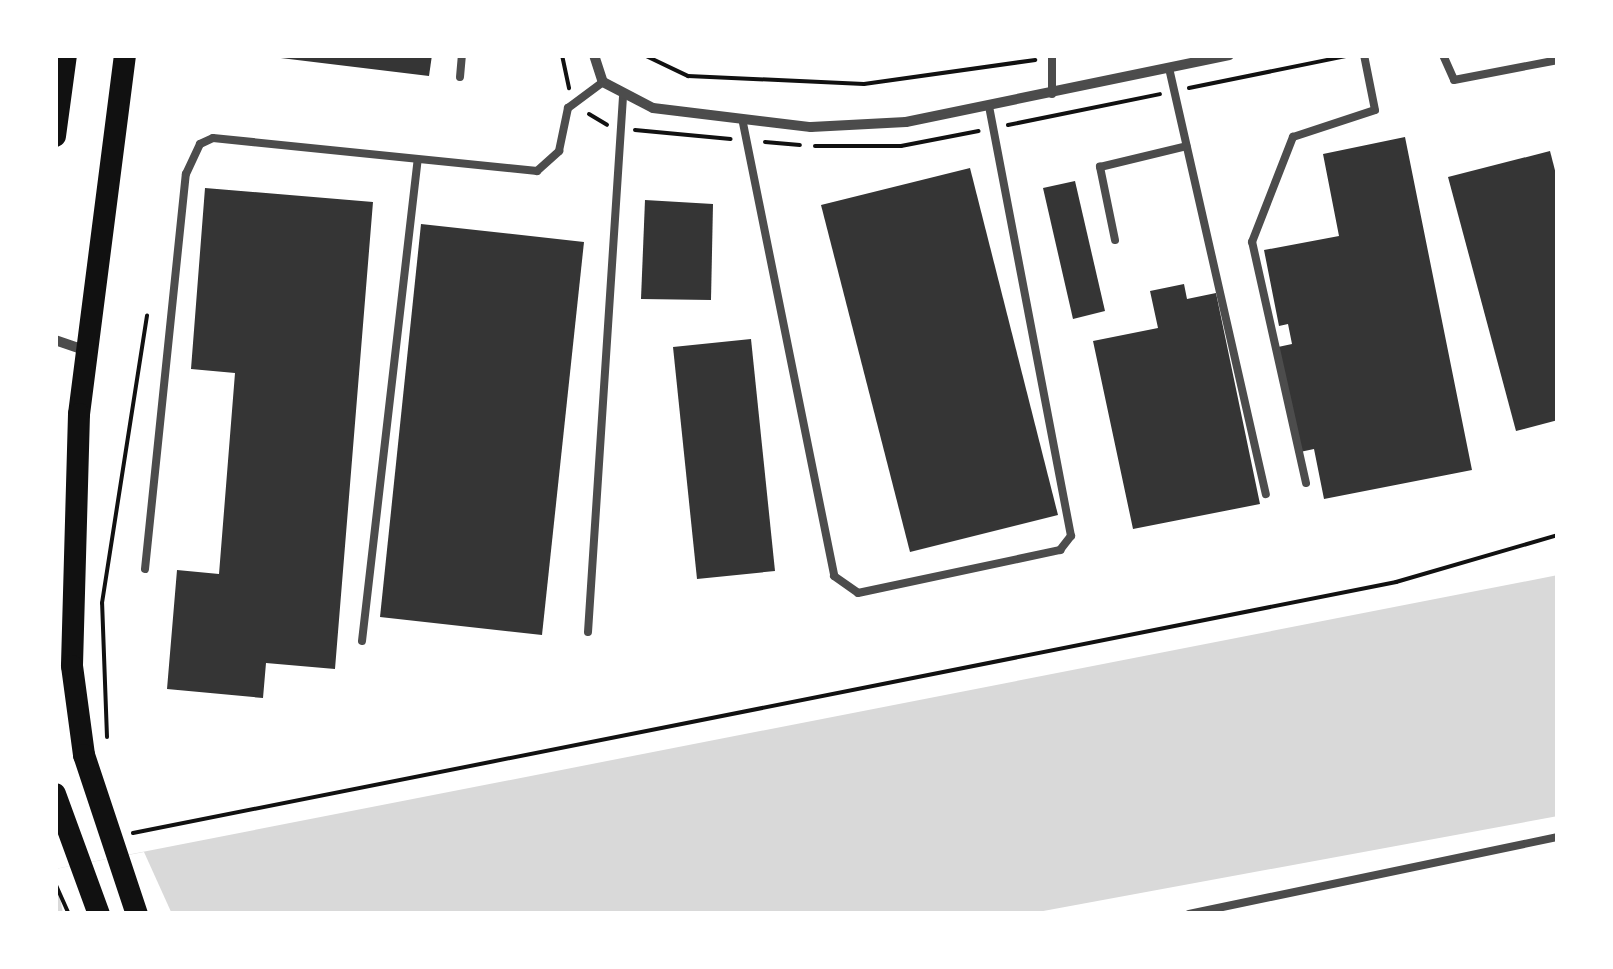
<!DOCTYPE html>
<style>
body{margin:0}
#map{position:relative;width:1613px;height:969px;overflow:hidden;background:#fff;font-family:Helvetica,sans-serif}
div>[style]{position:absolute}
.water>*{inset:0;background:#d9d9d9}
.pier>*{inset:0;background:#fff}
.building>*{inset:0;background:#353535}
.path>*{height:4px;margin:-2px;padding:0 2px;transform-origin:2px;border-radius:2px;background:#111}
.service>*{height:8px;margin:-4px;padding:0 4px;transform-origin:4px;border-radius:4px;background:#4c4c4c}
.minor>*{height:10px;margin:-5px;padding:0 5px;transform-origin:5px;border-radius:5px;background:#4c4c4c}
.primary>*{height:22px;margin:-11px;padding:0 11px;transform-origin:11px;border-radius:11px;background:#111}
span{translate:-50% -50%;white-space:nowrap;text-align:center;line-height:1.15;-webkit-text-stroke:8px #fff;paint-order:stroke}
.frame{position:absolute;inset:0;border:58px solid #fff;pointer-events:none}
</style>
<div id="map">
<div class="water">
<div style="clip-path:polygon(1558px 575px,1558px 816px,1027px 914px,55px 914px,55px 869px)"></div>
</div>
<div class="pier">
<div style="clip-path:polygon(144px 852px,172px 914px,63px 914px,55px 869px)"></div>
</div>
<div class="building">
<div style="clip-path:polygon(256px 55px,432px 55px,429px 76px)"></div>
<div style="clip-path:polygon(1405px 137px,1472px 470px,1324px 499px,1314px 449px,1300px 452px,1278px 347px,1292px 344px,1288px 324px,1279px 326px,1264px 250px,1339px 236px,1323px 154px)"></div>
<div style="clip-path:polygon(1550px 151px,1558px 182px,1558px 420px,1516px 431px,1448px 177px)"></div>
<div style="clip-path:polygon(970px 168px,1058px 515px,910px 552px,821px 205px)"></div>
<div style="clip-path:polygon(1075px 181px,1105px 311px,1073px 319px,1043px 188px)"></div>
<div style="clip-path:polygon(205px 188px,373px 202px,335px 669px,266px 663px,263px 698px,167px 689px,177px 570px,219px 574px,235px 373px,191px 369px)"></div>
<div style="clip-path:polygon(645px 200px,713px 204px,711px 300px,641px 299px)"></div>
<div style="clip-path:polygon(421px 224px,584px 242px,542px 635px,380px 617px)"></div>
<div style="clip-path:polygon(1184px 284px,1187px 299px,1216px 293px,1260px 504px,1133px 529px,1093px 341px,1158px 328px,1150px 291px)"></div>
<div style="clip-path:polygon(751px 339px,775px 571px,697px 579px,673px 347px)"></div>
</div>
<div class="path">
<div style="left:562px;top:55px;width:34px;rotate:78deg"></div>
<div style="left:644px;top:55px;width:49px;rotate:25.5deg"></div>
<div style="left:688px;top:76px;width:176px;rotate:2.6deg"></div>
<div style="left:864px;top:84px;width:173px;rotate:-8deg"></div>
<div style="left:1189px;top:88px;width:165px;rotate:-11.5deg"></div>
<div style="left:589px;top:114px;width:21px;rotate:31deg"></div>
<div style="left:1008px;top:125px;width:155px;rotate:-11.5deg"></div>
<div style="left:635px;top:130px;width:96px;rotate:5.4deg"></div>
<div style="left:765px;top:142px;width:35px;rotate:5deg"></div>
<div style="left:815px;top:146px;width:86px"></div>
<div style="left:901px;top:146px;width:79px;rotate:-10.9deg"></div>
<div style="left:107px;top:737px;width:134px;rotate:-92.1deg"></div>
<div style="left:102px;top:603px;width:291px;rotate:-81.1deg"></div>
<div style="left:133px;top:833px;width:1288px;rotate:-11.24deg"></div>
<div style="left:1396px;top:582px;width:169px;rotate:-16.2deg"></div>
<div style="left:55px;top:883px;width:34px;rotate:66deg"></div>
</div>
<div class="service">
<div style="left:1443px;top:55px;width:27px;rotate:66deg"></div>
<div style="left:1454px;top:80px;width:106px;rotate:-10.9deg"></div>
<div style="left:1169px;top:68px;width:437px;rotate:77.2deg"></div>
<div style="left:460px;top:77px;width:22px;rotate:-85deg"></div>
<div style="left:1052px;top:94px;width:39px;rotate:-90deg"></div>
<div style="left:743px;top:123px;width:462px;rotate:78.6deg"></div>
<div style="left:834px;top:576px;width:29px;rotate:35deg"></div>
<div style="left:858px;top:593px;width:207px;rotate:-12deg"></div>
<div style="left:1060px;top:550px;width:18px;rotate:-52deg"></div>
<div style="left:1071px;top:536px;width:437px;rotate:-100.8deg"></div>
<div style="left:1115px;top:240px;width:75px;rotate:-101.6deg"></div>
<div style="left:1100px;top:167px;width:89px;rotate:-13.6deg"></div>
<div style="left:1306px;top:483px;width:247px;rotate:-102.6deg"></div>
<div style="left:1252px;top:242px;width:113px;rotate:-68.7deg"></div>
<div style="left:1293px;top:137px;width:86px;rotate:-18.2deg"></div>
<div style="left:1375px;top:110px;width:56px;rotate:-101.3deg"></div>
<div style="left:145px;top:569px;width:397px;rotate:-84.1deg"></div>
<div style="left:186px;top:174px;width:33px;rotate:-65deg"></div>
<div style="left:200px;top:144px;width:14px;rotate:-25deg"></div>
<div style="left:213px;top:138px;width:326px;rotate:5.8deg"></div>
<div style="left:537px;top:171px;width:30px;rotate:-42deg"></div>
<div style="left:559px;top:151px;width:44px;rotate:-78.2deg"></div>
<div style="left:568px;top:108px;width:44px;rotate:-36.6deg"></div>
<div style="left:588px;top:632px;width:536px;rotate:-86.26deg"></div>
<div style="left:362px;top:641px;width:484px;rotate:-83.4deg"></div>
<div style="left:1189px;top:914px;width:377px;rotate:-11.8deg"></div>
</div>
<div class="minor">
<div style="left:594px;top:55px;width:28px;rotate:72deg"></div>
<div style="left:603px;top:82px;width:56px;rotate:27.5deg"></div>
<div style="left:653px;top:108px;width:159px;rotate:6.9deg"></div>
<div style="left:811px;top:127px;width:95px;rotate:-3deg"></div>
<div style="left:906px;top:122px;width:330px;rotate:-11.7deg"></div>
<div style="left:55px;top:340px;width:34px;rotate:19deg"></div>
</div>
<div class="primary">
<div style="left:125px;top:55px;width:362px;rotate:97.3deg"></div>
<div style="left:79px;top:414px;width:252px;rotate:91.6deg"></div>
<div style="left:72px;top:666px;width:90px;rotate:82.3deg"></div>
<div style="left:84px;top:755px;width:168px;rotate:71.6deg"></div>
<div style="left:55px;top:136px;width:82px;rotate:-82.3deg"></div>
<div style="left:55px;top:794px;width:128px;rotate:69.9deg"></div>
</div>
<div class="frame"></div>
</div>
